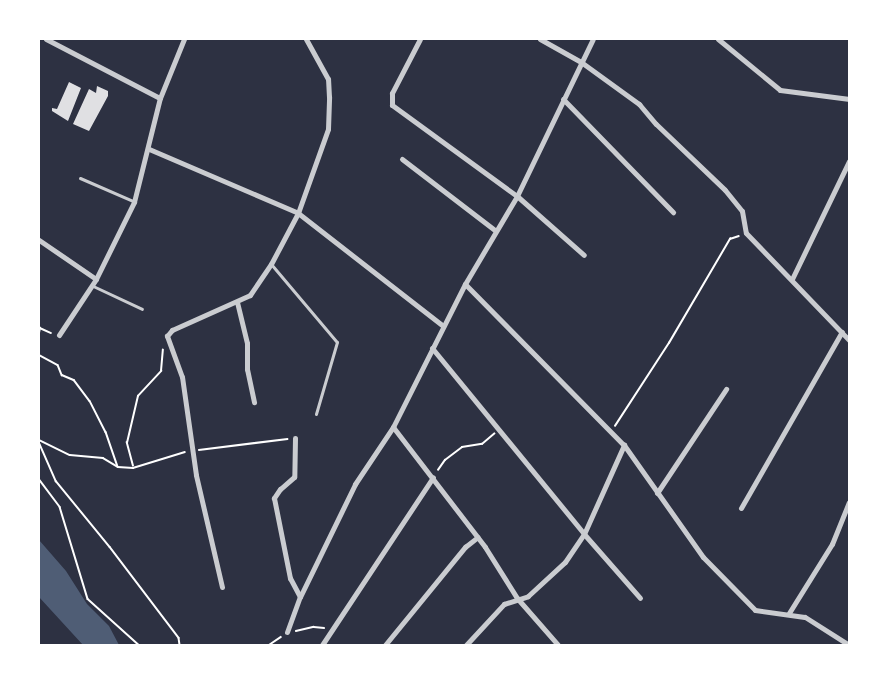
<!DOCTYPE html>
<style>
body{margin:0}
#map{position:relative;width:888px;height:684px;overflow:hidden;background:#2d3142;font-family:"PT Serif",serif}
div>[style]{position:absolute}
.water>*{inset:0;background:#4f5d75}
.building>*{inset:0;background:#e0e0e3}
.path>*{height:1.5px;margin:-0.75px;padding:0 0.75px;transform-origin:0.75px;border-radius:0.75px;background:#fff}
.service>*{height:3px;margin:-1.5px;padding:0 1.5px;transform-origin:1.5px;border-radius:1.5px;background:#caccd0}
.minor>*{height:5px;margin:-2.5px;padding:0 2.5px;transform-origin:2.5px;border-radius:2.5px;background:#caccd0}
span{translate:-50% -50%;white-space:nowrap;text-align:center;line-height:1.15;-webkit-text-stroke:6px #fff;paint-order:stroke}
.frame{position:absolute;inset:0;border:40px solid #fff;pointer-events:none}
</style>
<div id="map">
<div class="water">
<div style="clip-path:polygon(39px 540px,66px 571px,87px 604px,109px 626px,119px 645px,83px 645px,39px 597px)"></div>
</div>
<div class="building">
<div style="clip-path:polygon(69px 82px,81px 88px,68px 121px,52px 111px,52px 108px,57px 109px)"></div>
<div style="clip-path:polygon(97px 86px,108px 91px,108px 96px,89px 131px,73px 124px,89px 89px,96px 93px)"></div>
</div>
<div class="path">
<div style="left:39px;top:333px;width:5px;rotate:-79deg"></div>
<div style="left:40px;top:328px;width:12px;rotate:24deg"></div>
<div style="left:39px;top:355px;width:21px;rotate:28deg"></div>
<div style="left:58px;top:365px;width:11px;rotate:68deg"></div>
<div style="left:62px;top:375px;width:13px;rotate:23deg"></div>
<div style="left:74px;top:380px;width:26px;rotate:53deg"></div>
<div style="left:90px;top:401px;width:35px;rotate:63deg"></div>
<div style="left:106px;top:432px;width:36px;rotate:71deg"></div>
<div style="left:615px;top:426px;width:99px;rotate:-57deg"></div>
<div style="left:669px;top:343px;width:121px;rotate:-59.6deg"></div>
<div style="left:730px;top:239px;width:9px;rotate:-18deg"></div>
<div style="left:39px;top:440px;width:34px;rotate:26deg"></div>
<div style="left:70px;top:455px;width:33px;rotate:5deg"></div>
<div style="left:103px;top:458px;width:17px;rotate:31deg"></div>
<div style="left:118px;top:467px;width:15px;rotate:4deg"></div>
<div style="left:133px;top:468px;width:54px;rotate:-17.1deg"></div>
<div style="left:39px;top:442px;width:43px;rotate:66.4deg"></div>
<div style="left:56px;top:481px;width:85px;rotate:50.7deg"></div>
<div style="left:110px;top:547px;width:114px;rotate:52.8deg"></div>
<div style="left:179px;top:638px;width:7px;rotate:82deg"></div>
<div style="left:199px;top:450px;width:89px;rotate:-7.1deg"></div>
<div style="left:133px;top:466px;width:24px;rotate:-105deg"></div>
<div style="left:127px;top:443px;width:48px;rotate:-76.8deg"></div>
<div style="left:138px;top:396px;width:34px;rotate:-47deg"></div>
<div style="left:161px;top:371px;width:21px;rotate:-85deg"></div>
<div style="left:438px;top:470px;width:12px;rotate:-55deg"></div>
<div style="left:445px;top:460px;width:21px;rotate:-37deg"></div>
<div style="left:462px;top:447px;width:20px;rotate:-9deg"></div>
<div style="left:482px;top:444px;width:16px;rotate:-40deg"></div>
<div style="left:39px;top:479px;width:35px;rotate:53deg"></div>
<div style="left:60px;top:507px;width:96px;rotate:73.1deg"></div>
<div style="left:88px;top:599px;width:69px;rotate:42deg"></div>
<div style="left:296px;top:631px;width:18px;rotate:-13deg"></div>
<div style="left:314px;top:627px;width:10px;rotate:6deg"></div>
<div style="left:269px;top:645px;width:14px;rotate:-34deg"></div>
</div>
<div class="service">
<div style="left:80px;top:178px;width:58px;rotate:23.5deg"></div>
<div style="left:271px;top:264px;width:102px;rotate:49.8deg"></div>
<div style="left:337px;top:342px;width:75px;rotate:106.3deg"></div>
<div style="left:93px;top:286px;width:54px;rotate:25.1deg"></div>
</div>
<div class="minor">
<div style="left:46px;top:39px;width:128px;rotate:27.4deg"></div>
<div style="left:420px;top:39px;width:61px;rotate:117.4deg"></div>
<div style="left:392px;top:93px;width:12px;rotate:90deg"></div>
<div style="left:392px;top:105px;width:155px;rotate:36.1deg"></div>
<div style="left:517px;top:196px;width:89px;rotate:41.4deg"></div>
<div style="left:540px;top:39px;width:47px;rotate:29.3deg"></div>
<div style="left:581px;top:62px;width:72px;rotate:35.9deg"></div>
<div style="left:639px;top:104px;width:26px;rotate:50deg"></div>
<div style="left:656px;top:124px;width:95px;rotate:43.7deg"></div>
<div style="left:725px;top:190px;width:27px;rotate:51deg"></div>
<div style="left:742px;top:211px;width:22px;rotate:80deg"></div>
<div style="left:746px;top:233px;width:149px;rotate:46.1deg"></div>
<div style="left:718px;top:39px;width:80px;rotate:39.4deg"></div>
<div style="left:780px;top:90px;width:70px;rotate:7.4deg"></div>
<div style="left:563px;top:99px;width:158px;rotate:45.8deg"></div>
<div style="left:149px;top:149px;width:162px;rotate:23.2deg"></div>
<div style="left:298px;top:213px;width:184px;rotate:37.9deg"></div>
<div style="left:402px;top:159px;width:118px;rotate:37.5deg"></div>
<div style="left:39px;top:240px;width:69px;rotate:34.4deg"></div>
<div style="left:96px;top:279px;width:86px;rotate:-63.7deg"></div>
<div style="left:134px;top:202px;width:107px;rotate:-76deg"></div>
<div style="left:160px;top:98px;width:64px;rotate:-67.9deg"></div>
<div style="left:792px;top:279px;width:131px;rotate:-64.2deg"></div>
<div style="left:465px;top:284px;width:226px;rotate:45.4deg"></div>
<div style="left:624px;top:445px;width:137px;rotate:54.8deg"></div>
<div style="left:703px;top:557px;width:74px;rotate:45.5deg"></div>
<div style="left:755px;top:610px;width:50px;rotate:8deg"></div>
<div style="left:805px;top:617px;width:52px;rotate:32.5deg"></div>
<div style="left:237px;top:302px;width:42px;rotate:76.3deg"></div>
<div style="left:247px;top:343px;width:26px;rotate:90deg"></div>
<div style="left:247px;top:369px;width:34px;rotate:78deg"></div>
<div style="left:59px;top:335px;width:67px;rotate:-56.5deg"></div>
<div style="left:432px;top:348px;width:240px;rotate:50.7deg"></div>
<div style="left:584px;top:534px;width:85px;rotate:48.8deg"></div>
<div style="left:393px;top:427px;width:151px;rotate:52.5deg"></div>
<div style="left:485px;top:547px;width:60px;rotate:57.9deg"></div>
<div style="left:517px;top:598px;width:62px;rotate:48.9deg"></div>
<div style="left:295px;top:438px;width:39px;rotate:91deg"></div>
<div style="left:294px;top:477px;width:18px;rotate:139deg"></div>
<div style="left:280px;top:489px;width:11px;rotate:124deg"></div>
<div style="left:274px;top:498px;width:82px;rotate:78.7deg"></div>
<div style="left:290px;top:578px;width:21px;rotate:62deg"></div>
<div style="left:657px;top:493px;width:125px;rotate:-56.4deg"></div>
<div style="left:741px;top:508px;width:203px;rotate:-60.2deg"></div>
<div style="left:222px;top:587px;width:115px;rotate:-103.1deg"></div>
<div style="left:196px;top:475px;width:99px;rotate:-98.1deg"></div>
<div style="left:182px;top:377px;width:44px;rotate:-110.1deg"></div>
<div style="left:167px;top:336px;width:8px;rotate:-50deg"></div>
<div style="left:172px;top:330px;width:85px;rotate:-24.2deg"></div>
<div style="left:250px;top:295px;width:37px;rotate:-56deg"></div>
<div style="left:271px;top:264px;width:58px;rotate:-62.1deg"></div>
<div style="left:298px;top:213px;width:89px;rotate:-70.3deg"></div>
<div style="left:328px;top:129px;width:32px;rotate:-88deg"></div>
<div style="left:329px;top:97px;width:18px;rotate:-93deg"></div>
<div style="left:328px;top:79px;width:46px;rotate:-118.8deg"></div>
<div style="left:789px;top:613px;width:81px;rotate:-58.1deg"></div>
<div style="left:832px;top:544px;width:45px;rotate:-68deg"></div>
<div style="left:287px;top:632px;width:37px;rotate:-70deg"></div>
<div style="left:300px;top:597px;width:126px;rotate:-64deg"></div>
<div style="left:355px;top:484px;width:69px;rotate:-56.3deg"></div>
<div style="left:393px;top:427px;width:160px;rotate:-63.3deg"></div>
<div style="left:465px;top:284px;width:102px;rotate:-59.4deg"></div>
<div style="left:517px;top:196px;width:174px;rotate:-64.2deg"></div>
<div style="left:322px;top:645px;width:201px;rotate:-56.5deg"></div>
<div style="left:385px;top:645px;width:127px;rotate:-50.8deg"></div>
<div style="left:465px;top:547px;width:16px;rotate:-38deg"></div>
<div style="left:466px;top:645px;width:56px;rotate:-47.2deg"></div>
<div style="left:504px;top:604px;width:25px;rotate:-18deg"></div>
<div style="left:528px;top:596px;width:50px;rotate:-42.6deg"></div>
<div style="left:565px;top:562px;width:34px;rotate:-56deg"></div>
<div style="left:584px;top:534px;width:98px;rotate:-65.8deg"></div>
</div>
<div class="frame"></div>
</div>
